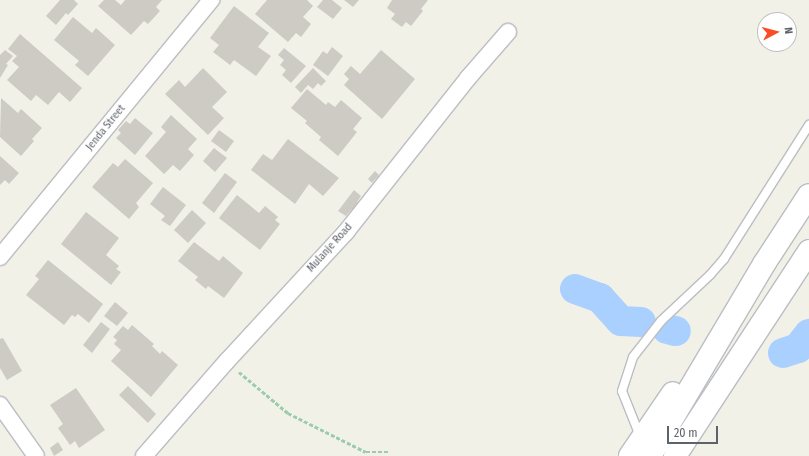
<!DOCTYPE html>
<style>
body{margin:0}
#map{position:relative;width:809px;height:456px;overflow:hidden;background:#f2f1e7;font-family:"Fira Sans Condensed",sans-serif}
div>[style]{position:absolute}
.river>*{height:30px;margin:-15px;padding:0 15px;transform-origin:15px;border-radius:15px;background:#aad0ff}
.building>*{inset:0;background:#cdcbc4}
.path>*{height:2.5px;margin-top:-1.25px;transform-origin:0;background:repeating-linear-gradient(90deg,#99cdae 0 4px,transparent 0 6px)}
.roads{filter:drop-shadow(1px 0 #bbbec3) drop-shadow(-1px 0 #bbbec3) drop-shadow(0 1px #bbbec3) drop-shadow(0 -1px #bbbec3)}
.service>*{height:8px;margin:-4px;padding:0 4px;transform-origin:4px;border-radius:4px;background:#fff}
.minor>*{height:16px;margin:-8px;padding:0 8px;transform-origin:8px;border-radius:8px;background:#fff}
.secondary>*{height:22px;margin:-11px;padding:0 11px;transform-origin:11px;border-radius:11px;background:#fff}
span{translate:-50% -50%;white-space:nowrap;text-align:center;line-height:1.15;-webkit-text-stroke:3px #fff;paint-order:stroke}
.street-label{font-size:11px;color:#5e6269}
.north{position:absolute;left:757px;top:12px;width:40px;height:40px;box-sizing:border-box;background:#fff;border:1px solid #bfc0c3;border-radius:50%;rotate:83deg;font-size:11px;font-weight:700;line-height:16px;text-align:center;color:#5e6269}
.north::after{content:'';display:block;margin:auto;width:14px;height:18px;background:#fa4d25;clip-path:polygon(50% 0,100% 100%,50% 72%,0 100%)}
.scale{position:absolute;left:667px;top:426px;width:51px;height:18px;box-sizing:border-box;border:2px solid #5e6269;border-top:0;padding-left:5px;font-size:12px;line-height:14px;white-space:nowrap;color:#5e6269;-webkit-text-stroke:3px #fff;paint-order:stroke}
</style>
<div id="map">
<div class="river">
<div style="left:575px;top:289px;width:27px;rotate:20deg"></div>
<div style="left:600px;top:298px;width:31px;rotate:48deg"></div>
<div style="left:621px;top:321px;width:20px;rotate:3deg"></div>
<div style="left:667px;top:329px;width:9px;rotate:13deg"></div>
<div style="left:783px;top:353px;width:16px;rotate:-18deg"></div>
<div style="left:798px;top:348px;width:18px;rotate:-52deg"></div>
</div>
<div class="building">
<div style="clip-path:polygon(60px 0,74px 0,78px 4px,68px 15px,66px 13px,56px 25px,46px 16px)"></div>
<div style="clip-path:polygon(104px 0,115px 0,121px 5px,125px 0,162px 0,156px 7px,160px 11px,148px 24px,144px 21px,131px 35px,98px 6px)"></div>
<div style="clip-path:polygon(267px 0,307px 0,313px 6px,303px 17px,311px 24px,301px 37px,296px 33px,288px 42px,255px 14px)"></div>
<div style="clip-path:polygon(323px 0,332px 0,342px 8px,333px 19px,317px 7px)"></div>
<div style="clip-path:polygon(344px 0,359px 0,353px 7px)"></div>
<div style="clip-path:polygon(392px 0,428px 0,421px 9px,423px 11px,411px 26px,406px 22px,402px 27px,391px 19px,395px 14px,387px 8px)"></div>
<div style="clip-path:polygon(234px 6px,269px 33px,258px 47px,271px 56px,256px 76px,234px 60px,230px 65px,213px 52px,219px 45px,210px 38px)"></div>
<div style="clip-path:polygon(73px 17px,92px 33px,96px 28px,115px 45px,88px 76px,75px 65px,79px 61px,54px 40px)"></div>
<div style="clip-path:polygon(20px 34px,82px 88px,70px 102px,59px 92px,48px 105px,36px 95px,31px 101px,7px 80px,19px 67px,12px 61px,17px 56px,8px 49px)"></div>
<div style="clip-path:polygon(332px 47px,343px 56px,328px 76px,313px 65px,323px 51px,327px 54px)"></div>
<div style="clip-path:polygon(284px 48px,306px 66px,291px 83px,282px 75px,286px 70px,280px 65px,284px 60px,278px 55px)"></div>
<div style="clip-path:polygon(5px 50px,13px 56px,6px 64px,8px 65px,0 78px,0 55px)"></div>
<div style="clip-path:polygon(381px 50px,415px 79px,382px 119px,344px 85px,349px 79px,344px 74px,351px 66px,360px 74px)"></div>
<div style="clip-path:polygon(203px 68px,227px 92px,212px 107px,224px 118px,208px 135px,165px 94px,179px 80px,185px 87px)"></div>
<div style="clip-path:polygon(313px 68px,326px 81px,321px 86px,318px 83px,313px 89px,308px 85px,301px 93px,295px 87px)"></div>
<div style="clip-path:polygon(307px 89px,326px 105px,328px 102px,335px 107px,341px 100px,362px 118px,353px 129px,357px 132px,338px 156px,319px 140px,321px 137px,305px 123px,307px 121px,291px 108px)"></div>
<div style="clip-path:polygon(1px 98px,18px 113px,21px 109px,42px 128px,32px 139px,34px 141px,21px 156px,0 137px)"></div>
<div style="clip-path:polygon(171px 115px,197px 139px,188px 149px,194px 155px,180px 171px,173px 165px,164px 174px,145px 156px,166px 132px,161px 127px)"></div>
<div style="clip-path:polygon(135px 118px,153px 133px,135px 155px,116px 138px,121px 133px,118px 130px,126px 121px,130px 124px)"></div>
<div style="clip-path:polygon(219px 130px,234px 141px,226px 152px,211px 141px)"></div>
<div style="clip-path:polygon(288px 139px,339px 178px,323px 196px,309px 184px,295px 204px,251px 170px,263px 154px,272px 160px)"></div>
<div style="clip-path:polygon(214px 148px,227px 158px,215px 172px,203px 161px)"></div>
<div style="clip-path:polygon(0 156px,19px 173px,9px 184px,5px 180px,0 185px)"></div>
<div style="clip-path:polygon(125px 159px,153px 183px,136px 203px,139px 207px,129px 219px,92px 187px,113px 163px,118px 167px)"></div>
<div style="clip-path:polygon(375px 171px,379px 175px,372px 183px,368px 179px)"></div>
<div style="clip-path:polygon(225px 173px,237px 182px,214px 213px,202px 203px)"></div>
<div style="clip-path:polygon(163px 187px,186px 205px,170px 226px,161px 220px,165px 216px,150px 204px)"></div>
<div style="clip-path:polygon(354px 190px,361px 196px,357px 202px,362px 206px,357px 213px,352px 209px,346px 216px,338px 211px)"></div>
<div style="clip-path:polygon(237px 195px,259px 213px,265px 206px,278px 217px,275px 220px,280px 224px,260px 250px,219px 218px)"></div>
<div style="clip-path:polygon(192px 210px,206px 223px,188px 243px,174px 230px)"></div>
<div style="clip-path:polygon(86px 212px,119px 238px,106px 255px,119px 266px,116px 269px,121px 272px,111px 285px,61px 244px)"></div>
<div style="clip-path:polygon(194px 242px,219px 261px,223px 256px,243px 273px,224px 298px,208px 286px,206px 289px,195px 280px,198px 277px,178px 261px)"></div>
<div style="clip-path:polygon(48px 260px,103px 304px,89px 323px,78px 314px,75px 317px,72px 315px,64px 325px,26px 295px,39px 279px,35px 276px)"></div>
<div style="clip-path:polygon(115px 302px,128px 313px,117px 326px,104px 316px)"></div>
<div style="clip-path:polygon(101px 322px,110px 329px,92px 353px,83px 345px)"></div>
<div style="clip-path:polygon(132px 325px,154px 344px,152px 346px,160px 354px,162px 351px,178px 365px,151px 397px,111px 361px,121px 350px,114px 344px,117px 340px,113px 337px,123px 326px,128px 330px)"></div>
<div style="clip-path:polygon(3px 338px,22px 371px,7px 380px,0 368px,0 339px)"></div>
<div style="clip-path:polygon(128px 386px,156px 414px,148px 423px,119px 395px)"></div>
<div style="clip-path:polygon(76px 388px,105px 430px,79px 448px,75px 441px,70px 445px,58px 428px,63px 424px,50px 405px)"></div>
<div style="clip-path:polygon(58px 442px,63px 450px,54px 456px,50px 448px)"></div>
</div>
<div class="path">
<div style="left:239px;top:372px;width:64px;rotate:39.9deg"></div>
<div style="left:288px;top:413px;width:87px;rotate:26.6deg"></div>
<div style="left:366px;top:452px;width:23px"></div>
</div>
<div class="roads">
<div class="service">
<div style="left:640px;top:436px;width:48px;rotate:-111.8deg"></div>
<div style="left:622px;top:391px;width:36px;rotate:-72deg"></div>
<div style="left:633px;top:357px;width:46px;rotate:-52.1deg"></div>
<div style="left:661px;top:321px;width:67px;rotate:-43.2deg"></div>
<div style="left:710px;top:275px;width:21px;rotate:-49deg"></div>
<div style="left:724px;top:259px;width:159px;rotate:-57.6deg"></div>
</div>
<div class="minor">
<div style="left:0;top:257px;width:333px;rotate:-50.6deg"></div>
<div style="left:0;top:405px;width:62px;rotate:54.8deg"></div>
<div style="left:144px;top:456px;width:126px;rotate:-48.9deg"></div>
<div style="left:227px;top:361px;width:176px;rotate:-47.3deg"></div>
<div style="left:346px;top:232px;width:196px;rotate:-51.6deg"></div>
<div style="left:468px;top:78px;width:61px;rotate:-49deg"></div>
</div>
<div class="secondary">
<div style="left:630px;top:456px;width:76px;rotate:-55.7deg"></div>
<div style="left:650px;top:456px;width:223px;rotate:-59.3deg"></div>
<div style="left:764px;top:264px;width:82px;rotate:-56.9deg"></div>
<div style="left:675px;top:456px;width:245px;rotate:-56.8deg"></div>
</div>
</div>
<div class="street-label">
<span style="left:106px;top:128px;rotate:-51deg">Jenda Street</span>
<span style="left:330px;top:248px;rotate:-48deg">Mulanje Road</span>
</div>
<div class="north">N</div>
<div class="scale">20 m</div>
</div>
